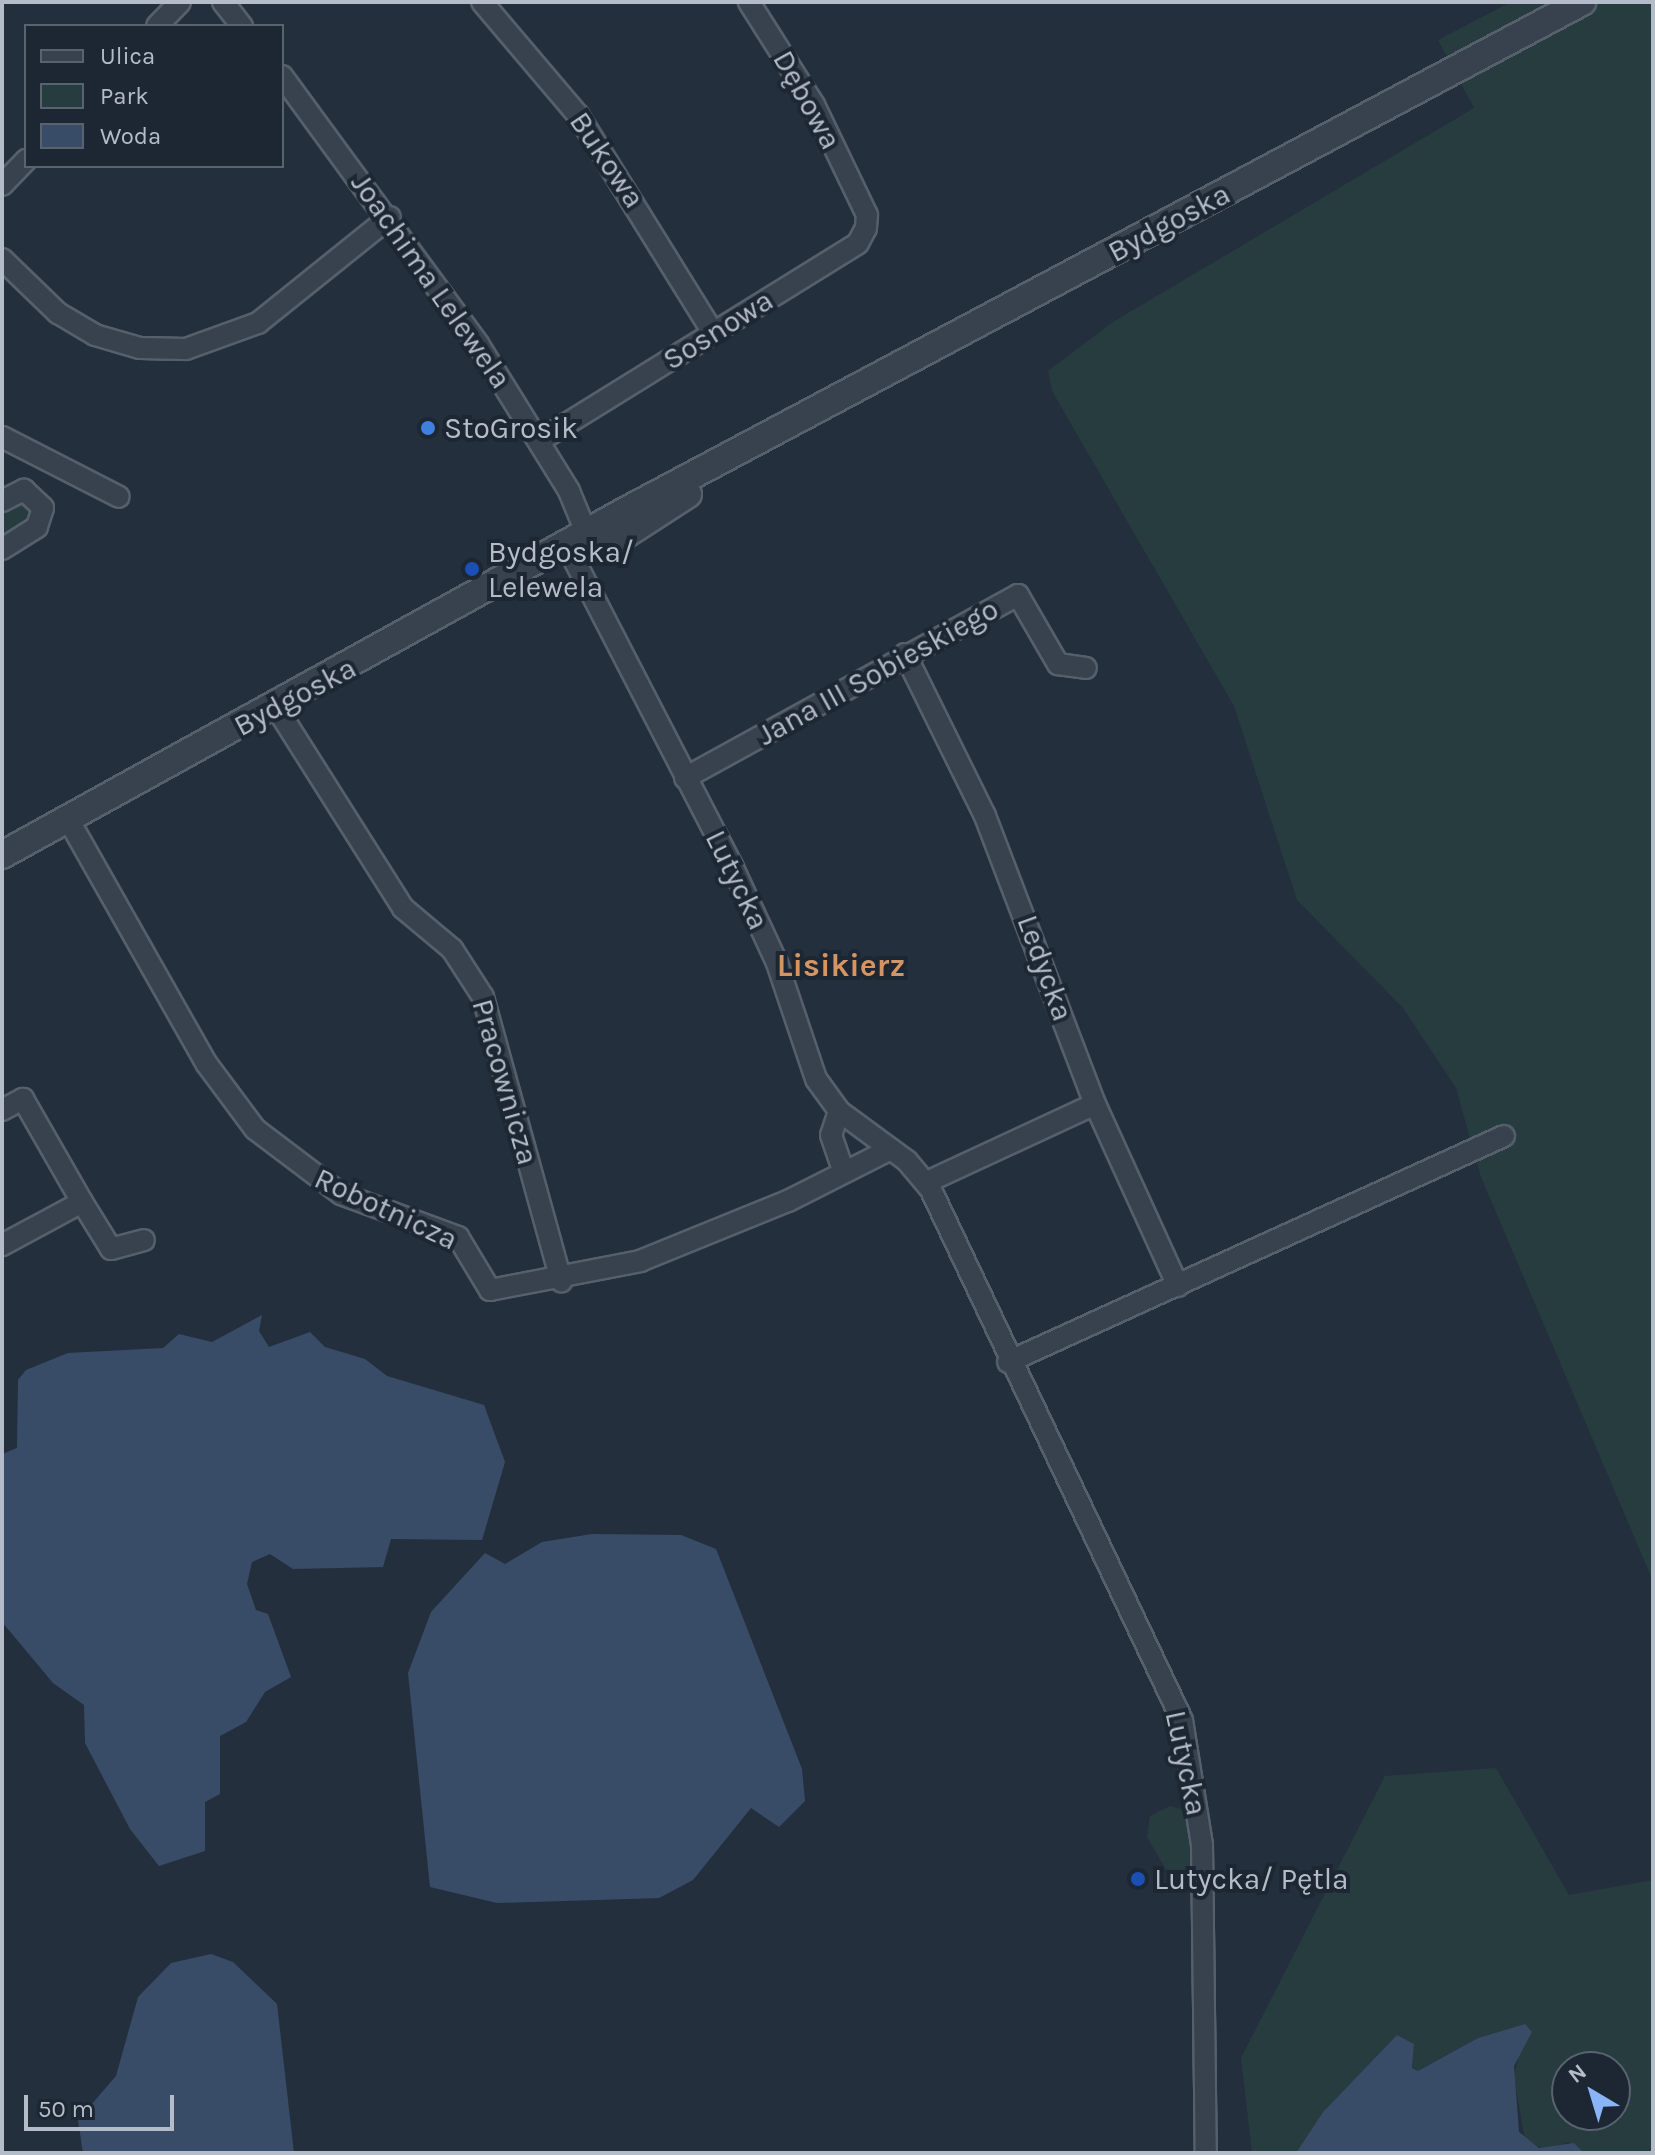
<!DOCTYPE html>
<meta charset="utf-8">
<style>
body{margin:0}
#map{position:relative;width:1655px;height:2155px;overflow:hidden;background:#242f3e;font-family:Karla,sans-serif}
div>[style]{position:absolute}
.green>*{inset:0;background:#263c3f}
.water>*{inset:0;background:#394c67}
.roads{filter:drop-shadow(2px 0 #565f6c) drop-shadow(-2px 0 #565f6c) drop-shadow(0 2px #565f6c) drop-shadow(0 -2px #565f6c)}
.minor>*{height:20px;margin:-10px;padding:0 10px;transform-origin:10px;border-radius:10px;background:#38414e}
.tertiary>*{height:26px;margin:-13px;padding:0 13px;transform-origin:13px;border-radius:13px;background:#38414e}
.dots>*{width:22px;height:22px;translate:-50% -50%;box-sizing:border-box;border:4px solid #1d2633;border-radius:50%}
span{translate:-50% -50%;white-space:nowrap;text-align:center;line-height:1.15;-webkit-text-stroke:8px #1d2633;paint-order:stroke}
.street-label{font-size:30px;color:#b4bcc9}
.poi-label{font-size:30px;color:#b4bcc9}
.left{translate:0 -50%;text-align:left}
.neighbourhood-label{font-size:32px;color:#d59563;font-weight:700}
.frame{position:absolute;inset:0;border:4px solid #b4bcc9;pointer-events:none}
.legend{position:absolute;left:24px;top:24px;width:260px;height:144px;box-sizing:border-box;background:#1d2633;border:2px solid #59626f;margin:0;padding:10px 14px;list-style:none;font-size:24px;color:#b4bcc9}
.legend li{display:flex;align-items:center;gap:16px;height:40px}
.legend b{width:40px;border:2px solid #59626f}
.north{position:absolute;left:1551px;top:2051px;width:80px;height:80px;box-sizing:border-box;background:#1d2633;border:2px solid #59626f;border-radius:50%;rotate:322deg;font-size:22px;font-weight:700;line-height:32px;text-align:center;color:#b4bcc9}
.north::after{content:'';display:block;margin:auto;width:28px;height:36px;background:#8ab4f8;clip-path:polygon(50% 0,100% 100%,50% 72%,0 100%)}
.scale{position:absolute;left:24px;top:2095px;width:150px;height:36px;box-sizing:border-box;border:4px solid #b4bcc9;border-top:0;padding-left:10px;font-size:24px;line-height:28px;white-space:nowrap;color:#b4bcc9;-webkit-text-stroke:6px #1d2633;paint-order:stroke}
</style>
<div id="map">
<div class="green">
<div style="clip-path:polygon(1511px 2px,1653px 2px,1653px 1581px,1481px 1177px,1456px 1088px,1403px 1008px,1297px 900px,1234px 706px,1052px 391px,1048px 371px,1113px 322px,1474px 108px,1438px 40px)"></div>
<div style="clip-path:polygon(15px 499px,33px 505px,32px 522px,2px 540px,2px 511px)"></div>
<div style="clip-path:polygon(evenodd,1496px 1768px,1569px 1895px,1653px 1880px,1653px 2153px,1584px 2153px,1568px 2142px,1547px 2150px,1525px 2140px,1514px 2078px,1525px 2024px,1478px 2038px,1418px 2071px,1412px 2068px,1414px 2044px,1397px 2035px,1323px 2112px,1296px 2153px,1252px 2153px,1241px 2058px,1385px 1776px,1496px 1768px,1567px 2067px,1615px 2067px,1615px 2115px,1567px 2115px,1567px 2067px)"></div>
<div style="clip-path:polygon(1170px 1806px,1183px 1810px,1192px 1828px,1193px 1870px,1176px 1887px,1147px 1837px,1150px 1816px)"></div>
</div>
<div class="water">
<div style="clip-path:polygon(262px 1315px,259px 1331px,269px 1347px,310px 1332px,325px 1347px,365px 1359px,387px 1376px,484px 1405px,505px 1462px,482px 1540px,391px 1539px,383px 1567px,293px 1569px,270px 1554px,252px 1562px,247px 1584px,256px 1610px,268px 1614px,291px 1677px,265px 1692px,246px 1722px,220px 1736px,220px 1794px,205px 1802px,205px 1851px,159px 1866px,130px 1829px,85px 1743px,84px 1705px,53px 1683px,2px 1622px,2px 1454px,17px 1448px,18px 1380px,26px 1370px,68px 1353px,163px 1348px,179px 1334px,212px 1342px)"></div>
<div style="clip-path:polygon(592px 1534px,681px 1535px,716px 1549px,802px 1769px,805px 1801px,779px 1827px,751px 1808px,693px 1880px,659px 1898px,497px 1903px,430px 1887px,408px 1673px,431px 1612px,485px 1553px,505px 1564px,542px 1542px)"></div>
<div style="clip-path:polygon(211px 1954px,233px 1962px,277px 2004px,294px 2153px,83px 2153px,78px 2120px,116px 2076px,138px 1997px,171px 1963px)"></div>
<div style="clip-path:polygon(1525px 2024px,1532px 2032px,1514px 2066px,1519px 2132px,1539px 2148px,1574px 2143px,1584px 2153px,1296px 2153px,1323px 2112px,1397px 2035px,1414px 2044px,1412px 2068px,1418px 2071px,1478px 2038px)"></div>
</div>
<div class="roads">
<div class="minor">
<div style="left:223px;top:2px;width:31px;rotate:52deg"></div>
<div style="left:482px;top:2px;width:148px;rotate:49.7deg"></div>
<div style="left:578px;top:115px;width:256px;rotate:58.2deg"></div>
<div style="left:157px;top:26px;width:33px;rotate:-46deg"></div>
<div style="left:282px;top:76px;width:332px;rotate:53.8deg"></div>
<div style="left:478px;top:344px;width:173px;rotate:58.2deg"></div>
<div style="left:569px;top:491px;width:50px;rotate:67.6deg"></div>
<div style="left:2px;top:185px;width:35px;rotate:-46deg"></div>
<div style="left:2px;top:259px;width:78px;rotate:44deg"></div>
<div style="left:58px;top:313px;width:43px;rotate:30.7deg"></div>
<div style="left:95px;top:335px;width:47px;rotate:16.1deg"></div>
<div style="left:140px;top:348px;width:46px;rotate:1.2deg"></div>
<div style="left:186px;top:349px;width:77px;rotate:-19.9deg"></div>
<div style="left:258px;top:323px;width:169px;rotate:-38.8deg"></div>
<div style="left:2px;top:437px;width:131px;rotate:27.1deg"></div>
<div style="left:539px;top:441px;width:375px;rotate:-31.8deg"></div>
<div style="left:858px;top:243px;width:17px;rotate:-62deg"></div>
<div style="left:866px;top:228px;width:13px;rotate:-86deg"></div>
<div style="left:867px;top:215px;width:122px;rotate:-115.7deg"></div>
<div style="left:814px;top:105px;width:122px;rotate:-122.3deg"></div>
<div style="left:2px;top:501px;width:25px;rotate:-27deg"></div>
<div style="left:24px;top:490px;width:26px;rotate:43deg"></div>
<div style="left:43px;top:508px;width:20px;rotate:108deg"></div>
<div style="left:37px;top:527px;width:41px;rotate:147.8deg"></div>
<div style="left:568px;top:548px;width:360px;rotate:62.7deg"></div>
<div style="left:733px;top:868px;width:105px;rotate:65.1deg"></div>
<div style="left:777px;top:963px;width:122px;rotate:71.4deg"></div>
<div style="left:816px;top:1079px;width:39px;rotate:54deg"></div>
<div style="left:839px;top:1111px;width:84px;rotate:36.3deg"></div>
<div style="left:907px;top:1161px;width:38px;rotate:50deg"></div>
<div style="left:931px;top:1190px;width:586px;rotate:64.66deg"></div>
<div style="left:1182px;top:1720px;width:127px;rotate:80.9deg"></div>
<div style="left:1202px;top:1845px;width:308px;rotate:89.3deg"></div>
<div style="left:905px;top:654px;width:181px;rotate:63.7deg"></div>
<div style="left:985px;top:816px;width:308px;rotate:69.1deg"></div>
<div style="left:1095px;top:1104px;width:200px;rotate:65.5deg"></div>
<div style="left:276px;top:707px;width:238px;rotate:57.7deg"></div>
<div style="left:403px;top:908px;width:64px;rotate:39.9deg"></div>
<div style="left:452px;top:949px;width:57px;rotate:57.1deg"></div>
<div style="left:483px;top:997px;width:295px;rotate:74.6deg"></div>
<div style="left:685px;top:778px;width:380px;rotate:-28.8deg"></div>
<div style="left:1018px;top:595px;width:80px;rotate:59.9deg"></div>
<div style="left:1058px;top:664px;width:28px;rotate:8deg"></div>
<div style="left:68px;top:819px;width:280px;rotate:60.5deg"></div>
<div style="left:206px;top:1063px;width:82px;rotate:53.4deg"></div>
<div style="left:255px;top:1129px;width:108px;rotate:37.1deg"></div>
<div style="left:341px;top:1194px;width:125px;rotate:20.2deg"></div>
<div style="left:458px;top:1237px;width:62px;rotate:58.9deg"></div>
<div style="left:490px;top:1290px;width:153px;rotate:-10.9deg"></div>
<div style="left:640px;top:1261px;width:160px;rotate:-22.1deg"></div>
<div style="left:788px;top:1201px;width:115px;rotate:-26.8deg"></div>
<div style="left:2px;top:1110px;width:24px;rotate:-28deg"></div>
<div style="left:23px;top:1099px;width:119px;rotate:60.2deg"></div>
<div style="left:82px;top:1202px;width:91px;rotate:151.7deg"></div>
<div style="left:839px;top:1111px;width:25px;rotate:108deg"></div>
<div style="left:831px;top:1135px;width:37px;rotate:71deg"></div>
<div style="left:927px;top:1182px;width:185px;rotate:-24.9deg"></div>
<div style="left:82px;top:1202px;width:55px;rotate:58.3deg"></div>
<div style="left:111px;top:1249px;width:34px;rotate:-15deg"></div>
<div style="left:1008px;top:1362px;width:545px;rotate:-24.5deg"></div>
</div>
<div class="tertiary">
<div style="left:588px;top:537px;width:32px;rotate:2deg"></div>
<div style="left:620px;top:538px;width:81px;rotate:-32.9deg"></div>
<div style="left:2px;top:855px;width:714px;rotate:-28.9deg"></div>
<div style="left:627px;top:510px;width:1082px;rotate:-28.01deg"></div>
</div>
</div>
<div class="dots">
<div style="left:428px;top:428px;background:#3f7fe0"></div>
<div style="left:472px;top:569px;background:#1a4fb4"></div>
<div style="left:1138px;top:1879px;background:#1a4fb4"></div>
</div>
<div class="street-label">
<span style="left:807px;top:100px;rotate:61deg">Dębowa</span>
<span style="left:607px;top:160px;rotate:56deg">Bukowa</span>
<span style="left:1169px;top:223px;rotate:-28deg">Bydgoska</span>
<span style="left:431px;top:281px;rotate:55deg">Joachima Lelewela</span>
<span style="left:718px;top:330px;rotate:-32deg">Sosnowa</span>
<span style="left:878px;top:672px;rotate:-29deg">Jana III Sobieskiego</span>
<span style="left:295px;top:697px;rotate:-28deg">Bydgoska</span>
<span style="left:737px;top:880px;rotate:64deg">Lutycka</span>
<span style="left:1045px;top:968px;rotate:70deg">Ledycka</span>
<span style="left:505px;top:1082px;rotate:74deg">Pracownicza</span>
<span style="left:386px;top:1209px;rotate:25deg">Robotnicza</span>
<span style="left:1186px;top:1763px;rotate:78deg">Lutycka</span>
</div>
<div class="poi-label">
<span class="left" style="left:444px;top:428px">StoGrosik</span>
<span class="left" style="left:488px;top:569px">Bydgoska/<br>Lelewela</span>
<span class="left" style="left:1154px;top:1879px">Lutycka/ Pętla</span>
</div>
<div class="neighbourhood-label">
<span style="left:841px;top:966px">Lisikierz</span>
</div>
<div class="frame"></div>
<ul class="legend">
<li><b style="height:10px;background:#38414e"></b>Ulica</li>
<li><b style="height:22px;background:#263c3f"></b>Park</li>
<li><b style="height:22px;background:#394c67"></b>Woda</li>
</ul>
<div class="north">N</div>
<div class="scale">50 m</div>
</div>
